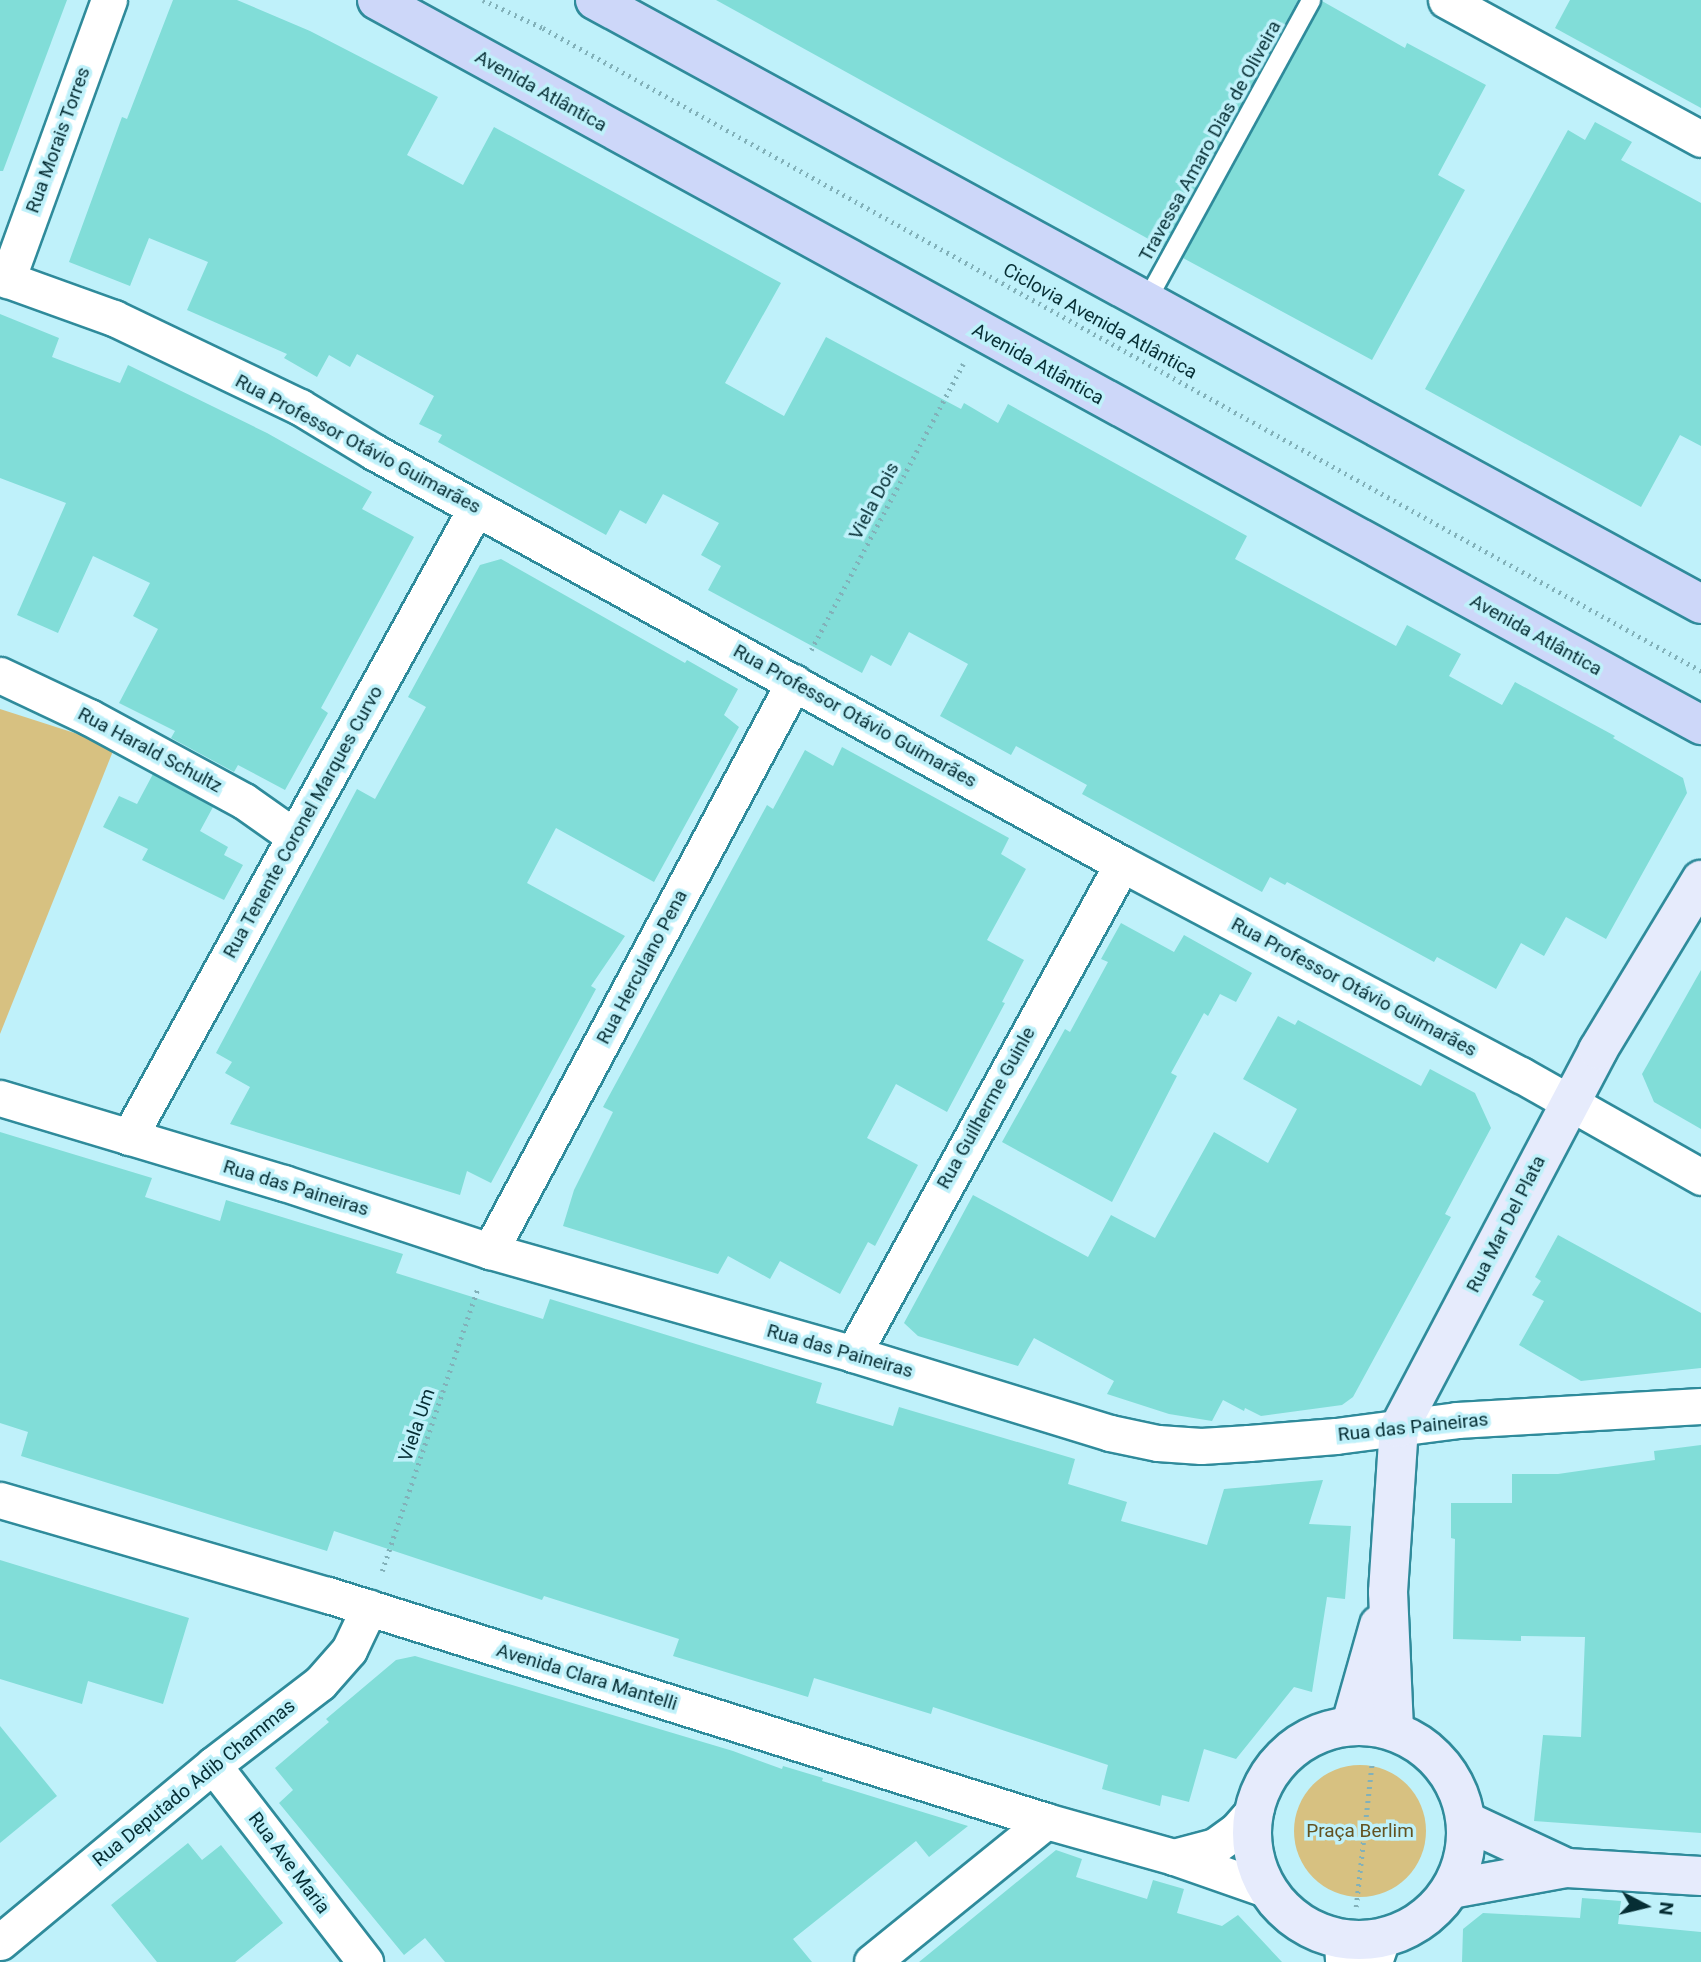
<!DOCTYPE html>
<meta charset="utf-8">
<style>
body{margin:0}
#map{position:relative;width:1701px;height:1962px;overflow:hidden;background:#bff1fa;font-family:Roboto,sans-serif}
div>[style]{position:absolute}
.green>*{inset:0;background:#d7c181}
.round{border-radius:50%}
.building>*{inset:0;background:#81ddd8}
.path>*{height:4.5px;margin-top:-2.25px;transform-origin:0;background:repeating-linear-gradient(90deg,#82b1b9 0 2px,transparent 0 7px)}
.roads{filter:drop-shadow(2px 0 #2f8b9b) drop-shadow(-2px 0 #2f8b9b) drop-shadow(0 2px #2f8b9b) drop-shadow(0 -2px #2f8b9b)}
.lane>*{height:18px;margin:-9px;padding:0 9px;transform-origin:9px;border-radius:9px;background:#fff}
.street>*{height:35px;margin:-17.5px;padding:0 17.5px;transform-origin:17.5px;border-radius:17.5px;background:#fff}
.secondary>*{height:38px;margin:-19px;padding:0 19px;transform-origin:19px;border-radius:19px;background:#e6ebfc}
.secondary>.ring{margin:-19px;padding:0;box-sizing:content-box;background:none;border:38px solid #e6ebfc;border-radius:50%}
.primary>*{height:38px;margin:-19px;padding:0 19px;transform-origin:19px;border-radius:19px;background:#cdd7f9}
span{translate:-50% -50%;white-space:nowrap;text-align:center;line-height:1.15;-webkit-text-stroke:7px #bff1fa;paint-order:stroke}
.street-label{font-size:19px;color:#062e34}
.park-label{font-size:19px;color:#635220}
.north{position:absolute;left:1610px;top:1871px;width:70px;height:70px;-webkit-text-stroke:5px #bff1fa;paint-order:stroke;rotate:97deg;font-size:19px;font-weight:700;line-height:28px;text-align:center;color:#062e34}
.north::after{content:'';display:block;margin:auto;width:24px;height:32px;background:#062e34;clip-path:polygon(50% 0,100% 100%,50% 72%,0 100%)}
</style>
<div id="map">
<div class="green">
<div style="clip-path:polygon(0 709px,115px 746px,0 1034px)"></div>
<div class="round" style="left:1294px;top:1765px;width:132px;height:132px"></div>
</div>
<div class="building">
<div style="clip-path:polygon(0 0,67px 0,3px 171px,0 171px)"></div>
<div style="clip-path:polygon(173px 0,237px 0,310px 31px,438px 97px,407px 155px,463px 185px,494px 127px,781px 283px,725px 383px,784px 416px,826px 337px,961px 409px,964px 403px,998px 423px,1008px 404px,1247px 536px,1235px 559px,1396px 646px,1407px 625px,1461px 654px,1449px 676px,1502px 705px,1515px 682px,1615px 736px,1613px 738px,1683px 778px,1687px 793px,1606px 939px,1566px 917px,1544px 956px,1521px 943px,1496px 989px,1437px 957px,1434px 962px,1287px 882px,1285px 885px,1270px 877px,1262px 892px,1082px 794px,1087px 785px,1016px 746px,1011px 755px,940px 716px,968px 664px,909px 632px,891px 666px,871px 655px,862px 673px,708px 590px,721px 566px,701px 555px,719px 523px,663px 494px,646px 524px,620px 510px,606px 535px,438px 442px,442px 435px,419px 424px,434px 396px,357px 354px,350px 367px,329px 355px,317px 377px,284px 358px,287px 354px,187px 310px,208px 262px,149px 238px,130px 286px,69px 262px,122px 117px,127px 119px)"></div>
<div style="clip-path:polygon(716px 0,1298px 0,1163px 247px)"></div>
<div style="clip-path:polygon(1570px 0,1701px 0,1701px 108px,1555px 28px)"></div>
<div style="clip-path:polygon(1322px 1px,1405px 48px,1407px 43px,1486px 85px,1438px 175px,1465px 190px,1372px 360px,1183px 258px)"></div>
<div style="clip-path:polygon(1595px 122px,1632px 142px,1621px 160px,1701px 203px,1701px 446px,1680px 435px,1641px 507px,1425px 389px,1568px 130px,1585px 140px)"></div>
<div style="clip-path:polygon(0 314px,59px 338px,52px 357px,120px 383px,128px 365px,267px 433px,372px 492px,362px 509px,414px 537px,321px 708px,328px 713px,285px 790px,238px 765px,234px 772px,171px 738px,175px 731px,119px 703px,158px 629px,133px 616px,150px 583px,93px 556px,58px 633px,17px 615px,66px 503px,0 478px)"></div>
<div style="clip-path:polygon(501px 559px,685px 663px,687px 660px,738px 689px,724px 715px,739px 727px,654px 882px,556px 828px,527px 883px,625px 936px,591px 986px,596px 989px,491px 1183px,467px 1171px,460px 1195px,230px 1124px,250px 1087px,225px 1073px,232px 1062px,216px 1053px,357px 789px,375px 799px,426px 707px,408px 697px,480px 565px)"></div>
<div style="clip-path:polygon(842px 747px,1009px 838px,1001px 854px,1026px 869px,987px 940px,1024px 960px,1002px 1002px,1005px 1003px,947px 1112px,896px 1084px,867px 1138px,918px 1165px,875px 1246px,868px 1242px,840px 1294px,780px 1261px,770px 1279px,728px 1256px,718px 1274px,563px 1226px,574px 1190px,613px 1112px,603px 1107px,767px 805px,773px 809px,805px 750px,833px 766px)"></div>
<div style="clip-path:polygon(153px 774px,213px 807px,200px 831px,228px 847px,224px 855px,243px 865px,224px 900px,142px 860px,148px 849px,103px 827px,119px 796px,137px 804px)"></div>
<div style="clip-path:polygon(1121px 923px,1174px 952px,1184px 935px,1252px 973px,1236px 1002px,1220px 994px,1208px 1016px,1204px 1013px,1171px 1073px,1177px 1076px,1112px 1202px,1002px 1142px,1065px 1029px,1070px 1032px,1108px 962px,1101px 959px)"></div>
<div style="clip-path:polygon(1701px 970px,1701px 1129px,1654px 1102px,1642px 1074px)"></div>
<div style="clip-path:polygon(1278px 1016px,1295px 1025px,1298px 1020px,1421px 1086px,1430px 1069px,1475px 1093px,1491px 1128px,1445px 1214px,1451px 1217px,1353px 1397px,1342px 1405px,1261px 1416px,1245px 1408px,1244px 1411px,1223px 1400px,1212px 1421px,1169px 1414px,1107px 1394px,1114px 1381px,1034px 1338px,1018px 1366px,918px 1336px,904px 1323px,973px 1195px,1088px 1257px,1111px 1215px,1155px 1238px,1214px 1132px,1268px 1163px,1297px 1109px,1243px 1079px)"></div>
<div style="clip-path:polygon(0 1132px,152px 1178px,145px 1197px,220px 1221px,226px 1200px,403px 1254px,396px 1273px,498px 1305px,543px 1319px,550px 1299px,822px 1383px,816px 1403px,893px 1426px,899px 1407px,1075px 1459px,1068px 1484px,1127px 1502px,1121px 1521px,1207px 1545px,1224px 1489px,1323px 1480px,1309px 1524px,1351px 1526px,1345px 1599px,1327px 1597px,1312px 1692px,1294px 1687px,1236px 1759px,1204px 1749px,1189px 1802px,1162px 1795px,1160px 1806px,1102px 1789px,1108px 1765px,933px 1707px,931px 1714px,814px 1678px,808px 1697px,673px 1656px,679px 1639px,544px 1596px,542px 1600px,334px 1531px,327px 1551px,21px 1456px,28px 1432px,0 1423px)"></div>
<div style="clip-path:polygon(1558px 1235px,1701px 1313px,1701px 1368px,1581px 1381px,1519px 1345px,1544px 1301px,1532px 1295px,1541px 1281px,1535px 1277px)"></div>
<div style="clip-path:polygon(1701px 1445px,1701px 1833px,1534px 1821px,1543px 1735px,1581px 1737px,1585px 1637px,1521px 1636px,1521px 1641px,1453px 1639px,1455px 1539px,1451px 1538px,1451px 1503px,1512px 1503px,1512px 1474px,1558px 1474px,1655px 1460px,1654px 1451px)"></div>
<div style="clip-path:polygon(0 1560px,189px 1618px,163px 1704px,88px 1681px,82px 1704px,0 1679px)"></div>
<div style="clip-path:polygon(415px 1656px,733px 1751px,782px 1769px,783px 1766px,823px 1778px,822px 1781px,968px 1826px,929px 1857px,916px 1841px,793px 1939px,812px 1962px,445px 1962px,425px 1938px,404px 1955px,279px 1803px,293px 1790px,275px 1768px,329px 1722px,326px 1719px,396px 1660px)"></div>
<div style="clip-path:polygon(0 1726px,57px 1796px,0 1843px)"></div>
<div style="clip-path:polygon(188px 1843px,202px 1860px,221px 1845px,283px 1923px,235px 1962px,157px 1962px,111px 1905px)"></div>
<div style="clip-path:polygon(1056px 1850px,1082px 1859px,1076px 1877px,1147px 1899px,1153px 1880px,1184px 1889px,1177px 1913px,1222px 1926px,1238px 1915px,1282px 1962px,919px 1962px)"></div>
<div style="clip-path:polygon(1582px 1898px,1621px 1901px,1618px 1924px,1701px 1932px,1701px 1962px,1462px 1962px,1463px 1929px,1483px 1913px,1580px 1918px)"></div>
</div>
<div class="path">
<div style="left:483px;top:0;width:66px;rotate:25deg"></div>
<div style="left:543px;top:28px;width:1325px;rotate:29.04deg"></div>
<div style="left:811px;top:650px;width:324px;rotate:-62deg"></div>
<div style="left:382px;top:1571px;width:300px;rotate:-71.3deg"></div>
<div style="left:1356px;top:1907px;width:146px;rotate:-83.7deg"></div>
</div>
<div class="roads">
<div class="lane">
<div style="left:1146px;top:302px;width:344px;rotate:-61.3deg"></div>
</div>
<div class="street">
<div style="left:1446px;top:0;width:290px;rotate:28.6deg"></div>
<div style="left:0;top:277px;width:121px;rotate:19.8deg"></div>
<div style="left:114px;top:318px;width:206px;rotate:25.6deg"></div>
<div style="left:300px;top:407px;width:87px;rotate:31.3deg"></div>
<div style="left:374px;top:452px;width:854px;rotate:28.85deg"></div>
<div style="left:1122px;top:864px;width:451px;rotate:27.9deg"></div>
<div style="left:1521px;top:1075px;width:207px;rotate:29.5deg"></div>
<div style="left:7px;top:280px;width:298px;rotate:-70deg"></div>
<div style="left:0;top:675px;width:98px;rotate:25.3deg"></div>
<div style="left:89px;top:717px;width:176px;rotate:28.5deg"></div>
<div style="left:244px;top:801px;width:62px;rotate:35.2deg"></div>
<div style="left:0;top:1098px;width:296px;rotate:16.7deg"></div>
<div style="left:284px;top:1183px;width:217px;rotate:18.3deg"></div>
<div style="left:490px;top:1251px;width:377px;rotate:15.8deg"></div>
<div style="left:853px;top:1354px;width:269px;rotate:17.1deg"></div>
<div style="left:1110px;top:1433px;width:49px;rotate:11.8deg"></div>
<div style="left:1158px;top:1443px;width:43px;rotate:4deg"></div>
<div style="left:1201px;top:1446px;width:48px;rotate:-3.6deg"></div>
<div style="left:1249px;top:1443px;width:87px;rotate:-4.6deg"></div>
<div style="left:1336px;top:1436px;width:122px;rotate:-7.5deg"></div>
<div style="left:1457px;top:1420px;width:244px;rotate:-3.3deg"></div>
<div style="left:129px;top:1137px;width:718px;rotate:-61.12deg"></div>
<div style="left:490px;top:1251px;width:645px;rotate:-61.89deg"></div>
<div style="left:853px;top:1354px;width:559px;rotate:-61.23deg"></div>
<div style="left:0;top:1500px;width:341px;rotate:16.2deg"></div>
<div style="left:328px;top:1595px;width:753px;rotate:17.47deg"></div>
<div style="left:1046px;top:1821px;width:133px;rotate:15.7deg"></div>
<div style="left:1174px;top:1857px;width:94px;rotate:19.2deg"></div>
<div style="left:213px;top:1765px;width:249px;rotate:52.3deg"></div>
<div style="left:1174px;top:1857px;width:42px;rotate:-15deg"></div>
<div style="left:1215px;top:1846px;width:26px;rotate:-36deg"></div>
<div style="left:1236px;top:1831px;width:30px;rotate:-49deg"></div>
<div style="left:1342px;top:1941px;width:21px;rotate:87deg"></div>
<div style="left:0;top:1942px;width:277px;rotate:-39.7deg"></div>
<div style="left:213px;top:1765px;width:135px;rotate:-37.5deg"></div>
<div style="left:320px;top:1683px;width:44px;rotate:-48.7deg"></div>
<div style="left:349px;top:1650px;width:47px;rotate:-64.5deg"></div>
<div style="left:872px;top:1962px;width:224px;rotate:-39deg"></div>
<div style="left:1374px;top:1962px;width:24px;rotate:-71deg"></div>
</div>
<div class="secondary">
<div style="left:1351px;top:1724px;width:103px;rotate:-74.2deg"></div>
<div class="ring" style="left:1252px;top:1726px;width:176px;height:176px"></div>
<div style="left:1394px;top:1729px;width:137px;rotate:-92.5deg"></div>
<div style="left:1388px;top:1592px;width:164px;rotate:-86.2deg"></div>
<div style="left:1399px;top:1428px;width:427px;rotate:-62.2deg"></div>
<div style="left:1598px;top:1050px;width:199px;rotate:-58.8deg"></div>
<div style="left:1466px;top:1821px;width:111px;rotate:25deg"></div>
<div style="left:1451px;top:1889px;width:118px;rotate:-10.3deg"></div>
<div style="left:1567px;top:1868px;width:134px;rotate:3.4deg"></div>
</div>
<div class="primary">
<div style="left:377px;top:0;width:1510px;rotate:28.7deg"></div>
<div style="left:595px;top:0;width:1260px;rotate:28.64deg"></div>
</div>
</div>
<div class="street-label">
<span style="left:541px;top:91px;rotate:29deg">Avenida Atlântica</span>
<span style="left:58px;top:140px;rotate:-70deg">Rua Morais Torres</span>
<span style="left:1210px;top:141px;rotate:-61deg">Travessa Amaro Dias de Oliveira</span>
<span style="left:1100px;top:321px;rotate:29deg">Ciclovia Avenida Atlântica</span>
<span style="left:1038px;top:364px;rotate:29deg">Avenida Atlântica</span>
<span style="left:358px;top:444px;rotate:28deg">Rua Professor Otávio Guimarães</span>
<span style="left:874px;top:501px;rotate:-62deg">Viela Dois</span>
<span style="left:1536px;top:635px;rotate:29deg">Avenida Atlântica</span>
<span style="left:855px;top:716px;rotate:29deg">Rua Professor Otávio Guimarães</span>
<span style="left:150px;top:750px;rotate:28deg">Rua Harald Schultz</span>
<span style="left:303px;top:822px;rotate:-61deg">Rua Tenente Coronel Marques Curvo</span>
<span style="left:642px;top:967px;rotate:-62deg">Rua Herculano Pena</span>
<span style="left:1354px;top:987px;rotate:28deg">Rua Professor Otávio Guimarães</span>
<span style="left:986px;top:1108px;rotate:-61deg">Rua Guilherme Guinle</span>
<span style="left:296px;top:1188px;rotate:17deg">Rua das Paineiras</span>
<span style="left:1506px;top:1224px;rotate:-63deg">Rua Mar Del Plata</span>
<span style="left:840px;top:1351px;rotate:16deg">Rua das Paineiras</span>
<span style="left:417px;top:1425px;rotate:-71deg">Viela Um</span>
<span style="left:1413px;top:1427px;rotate:-6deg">Rua das Paineiras</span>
<span style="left:587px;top:1677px;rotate:17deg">Avenida Clara Mantelli</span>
<span style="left:194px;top:1783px;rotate:-39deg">Rua Deputado Adib Chammas</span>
<span style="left:289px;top:1863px;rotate:53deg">Rua Ave Maria</span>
</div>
<div class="park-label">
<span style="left:1360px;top:1831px">Praça Berlim</span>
</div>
<div class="north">N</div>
</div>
